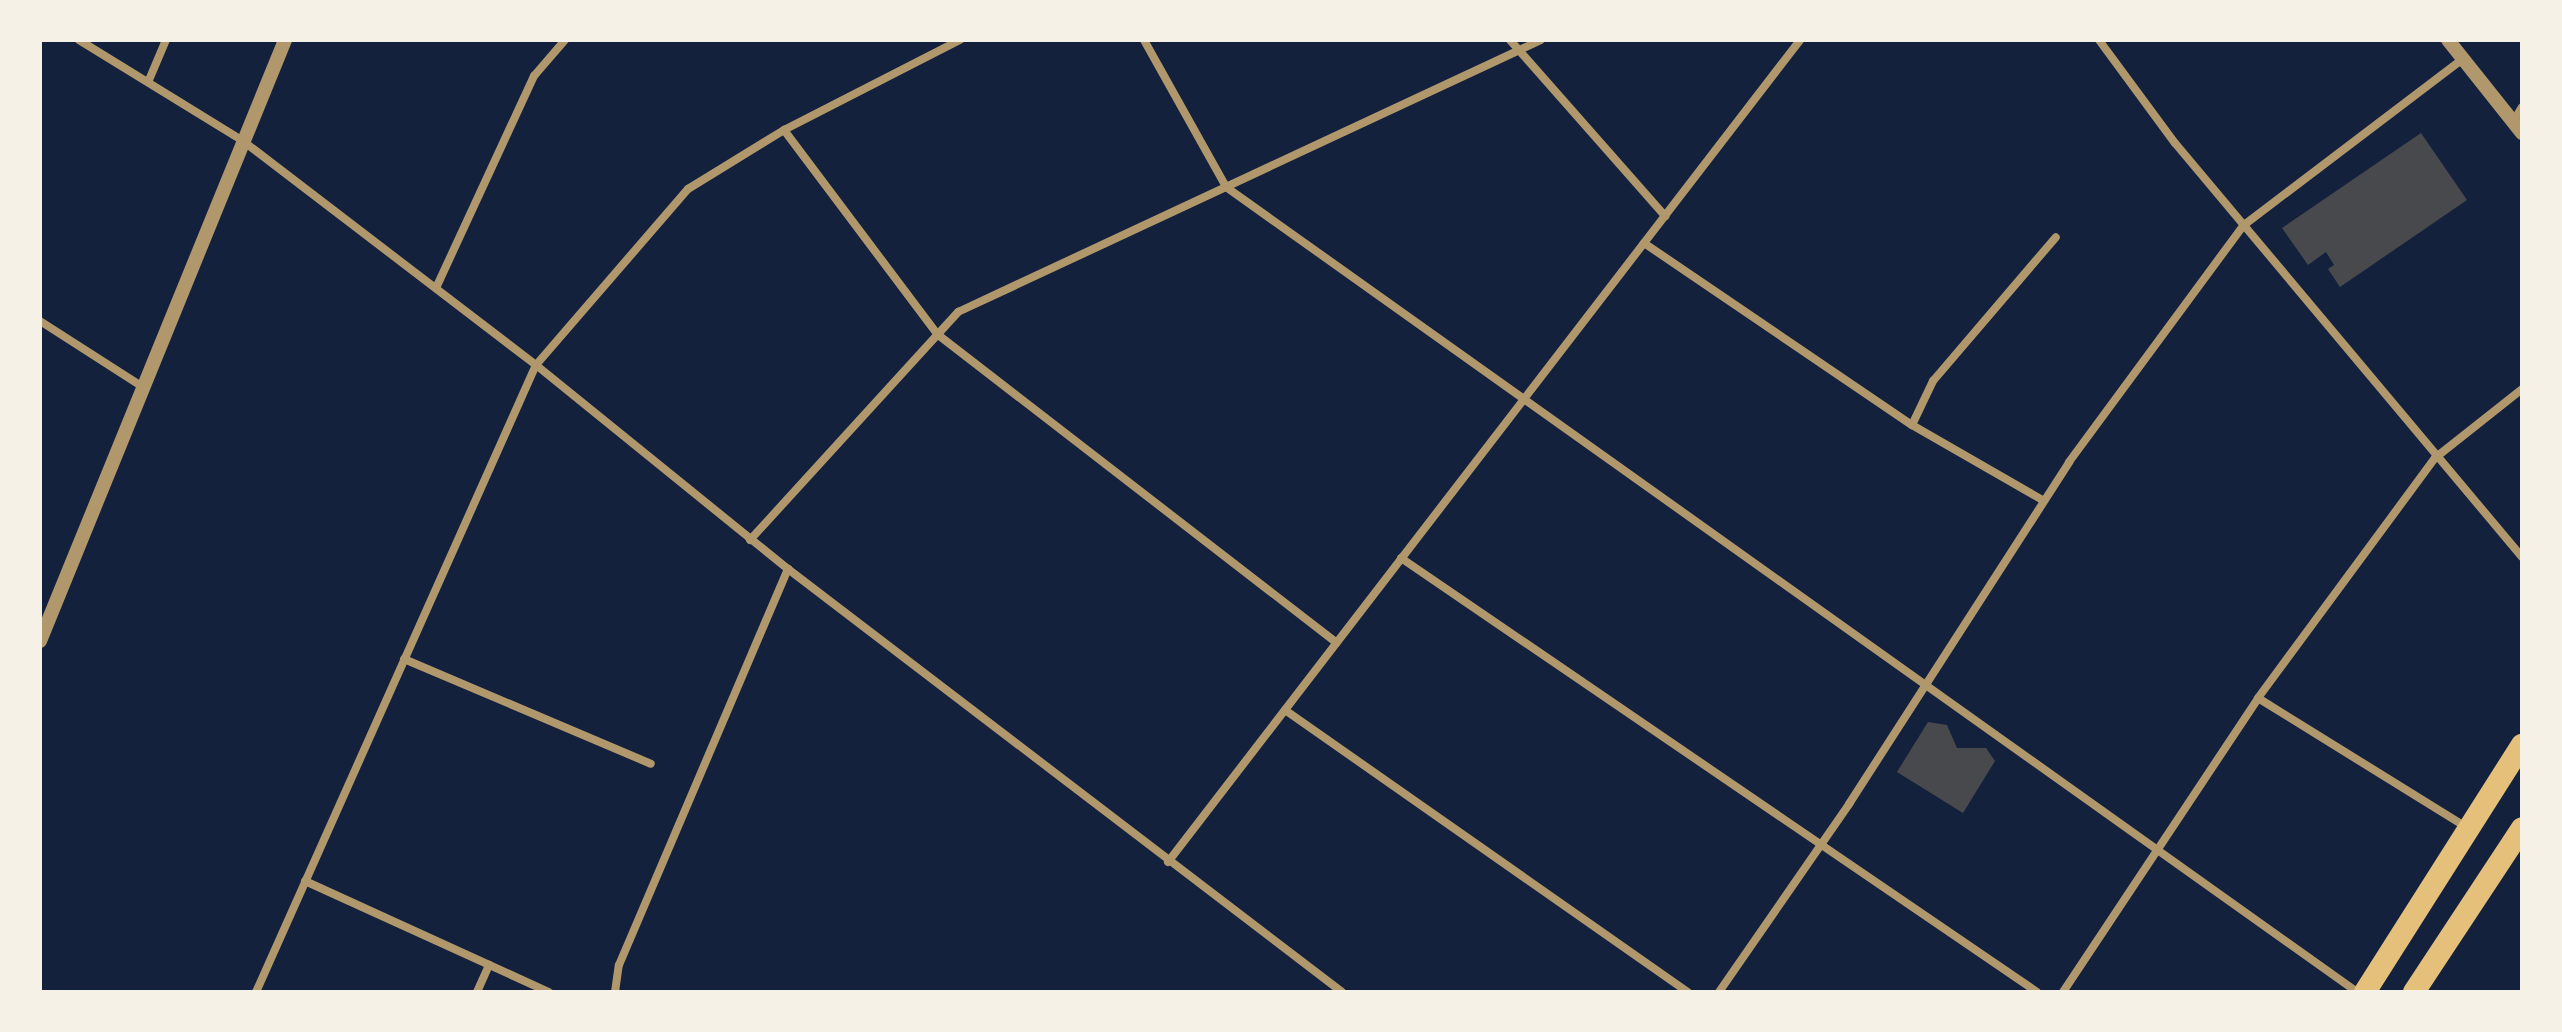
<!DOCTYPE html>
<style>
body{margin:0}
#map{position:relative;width:2562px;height:1032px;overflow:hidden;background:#14213d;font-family:Mulish,sans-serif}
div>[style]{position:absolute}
.building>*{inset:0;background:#48494c}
.minor>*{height:8px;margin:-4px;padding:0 4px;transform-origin:4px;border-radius:4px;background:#b1986c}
.tertiary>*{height:14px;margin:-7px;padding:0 7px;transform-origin:7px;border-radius:7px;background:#b1986c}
.trunk>*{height:22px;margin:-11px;padding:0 11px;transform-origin:11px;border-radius:11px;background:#e5c07b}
span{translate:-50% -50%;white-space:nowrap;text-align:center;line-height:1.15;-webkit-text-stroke:8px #f6f1e7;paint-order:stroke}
.frame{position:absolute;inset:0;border:42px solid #f6f1e7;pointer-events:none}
</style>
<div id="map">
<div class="building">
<div style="clip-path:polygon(2421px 133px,2467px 200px,2340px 287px,2328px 269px,2334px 265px,2326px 252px,2308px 265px,2282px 228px)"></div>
<div style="clip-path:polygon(1928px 722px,1947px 725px,1957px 748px,1986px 748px,1995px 761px,1963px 813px,1897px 772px)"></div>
</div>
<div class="minor">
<div style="left:79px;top:40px;width:193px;rotate:31.6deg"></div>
<div style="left:243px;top:141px;width:369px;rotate:37.4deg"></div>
<div style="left:536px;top:365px;width:324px;rotate:39deg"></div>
<div style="left:788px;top:569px;width:697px;rotate:37.36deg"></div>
<div style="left:1144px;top:40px;width:168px;rotate:60.8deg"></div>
<div style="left:1226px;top:187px;width:1388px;rotate:35.44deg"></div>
<div style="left:1510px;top:40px;width:235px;rotate:48.6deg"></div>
<div style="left:2099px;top:40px;width:128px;rotate:53.6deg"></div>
<div style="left:2175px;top:143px;width:540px;rotate:50.03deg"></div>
<div style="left:149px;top:80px;width:43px;rotate:-67deg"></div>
<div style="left:2513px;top:122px;width:17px;rotate:-59deg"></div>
<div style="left:784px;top:130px;width:255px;rotate:53.1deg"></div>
<div style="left:937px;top:334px;width:505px;rotate:37.69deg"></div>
<div style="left:1644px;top:243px;width:324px;rotate:34.2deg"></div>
<div style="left:1912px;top:425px;width:152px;rotate:29.9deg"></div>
<div style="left:436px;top:288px;width:234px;rotate:-65.2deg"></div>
<div style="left:534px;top:76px;width:48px;rotate:-49.3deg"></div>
<div style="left:40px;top:321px;width:122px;rotate:32.7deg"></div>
<div style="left:1912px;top:425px;width:49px;rotate:-64.5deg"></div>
<div style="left:1933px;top:381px;width:189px;rotate:-49.5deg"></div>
<div style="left:750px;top:540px;width:309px;rotate:-47.6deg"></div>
<div style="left:958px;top:312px;width:643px;rotate:-25.01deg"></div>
<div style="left:1401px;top:558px;width:770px;rotate:34.31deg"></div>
<div style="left:404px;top:659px;width:268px;rotate:23deg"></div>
<div style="left:2258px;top:698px;width:247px;rotate:31.8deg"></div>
<div style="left:1285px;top:710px;width:492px;rotate:35deg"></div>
<div style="left:1168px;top:862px;width:1037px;rotate:-52.44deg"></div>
<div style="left:305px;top:881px;width:268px;rotate:24.5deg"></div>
<div style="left:256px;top:992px;width:687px;rotate:-65.94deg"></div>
<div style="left:536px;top:365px;width:233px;rotate:-49.2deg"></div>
<div style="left:688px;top:189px;width:113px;rotate:-31.6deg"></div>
<div style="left:784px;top:130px;width:198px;rotate:-27.1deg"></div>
<div style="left:477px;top:992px;width:30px;rotate:-66deg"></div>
<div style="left:615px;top:992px;width:27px;rotate:-82deg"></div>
<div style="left:619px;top:965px;width:431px;rotate:-66.9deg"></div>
<div style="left:1719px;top:992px;width:229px;rotate:-55.3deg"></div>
<div style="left:1849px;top:804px;width:407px;rotate:-57.2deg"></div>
<div style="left:2069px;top:462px;width:295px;rotate:-53.6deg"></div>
<div style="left:2244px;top:225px;width:275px;rotate:-37.2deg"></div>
<div style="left:2063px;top:992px;width:353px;rotate:-56.4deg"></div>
<div style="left:2258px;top:698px;width:298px;rotate:-53.6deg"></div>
<div style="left:2435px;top:458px;width:111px;rotate:-38.4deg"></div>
</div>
<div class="tertiary">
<div style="left:2448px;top:40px;width:119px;rotate:51.5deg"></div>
<div style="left:40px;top:641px;width:649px;rotate:-67.82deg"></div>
</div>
<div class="trunk">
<div style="left:2365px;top:992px;width:293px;rotate:-57.6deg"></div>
<div style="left:2414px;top:992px;width:196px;rotate:-56.6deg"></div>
</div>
<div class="frame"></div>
</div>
